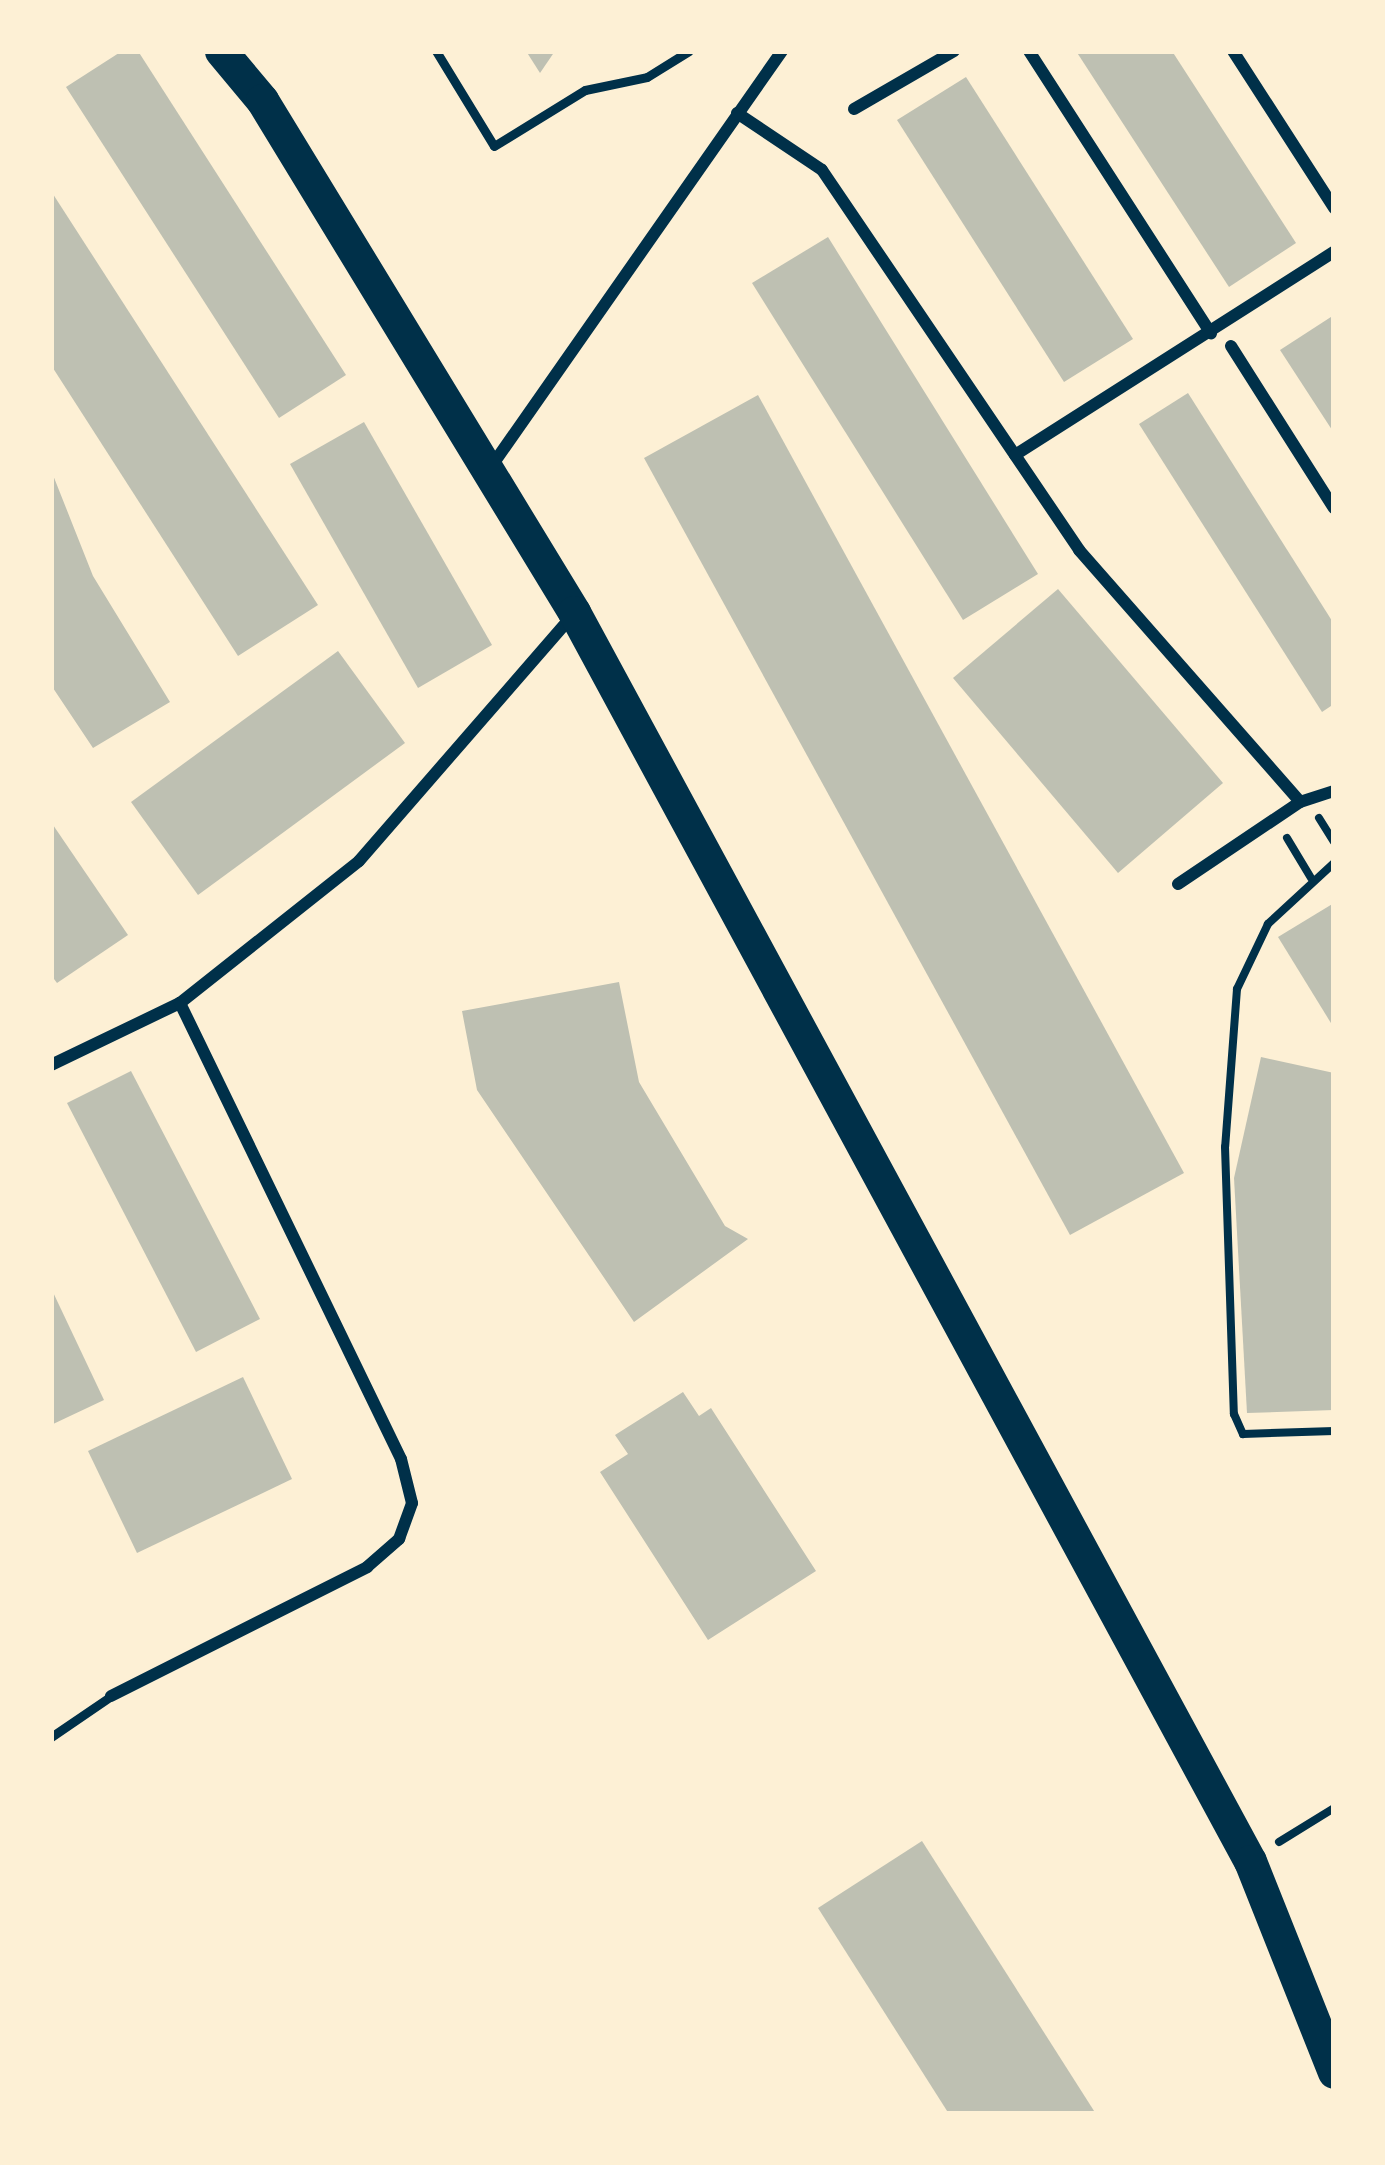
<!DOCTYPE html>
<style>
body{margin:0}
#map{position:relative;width:1385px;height:2165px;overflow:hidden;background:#fdf0d5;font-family:"Varela Round",sans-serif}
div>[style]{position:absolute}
.building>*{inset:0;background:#bec0b2}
.path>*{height:8px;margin:-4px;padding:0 4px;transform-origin:4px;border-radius:4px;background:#003049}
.service>*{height:9px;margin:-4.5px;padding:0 4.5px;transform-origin:4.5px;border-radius:4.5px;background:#003049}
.minor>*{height:12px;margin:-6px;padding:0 6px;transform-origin:6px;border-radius:6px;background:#003049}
.trunk>*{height:33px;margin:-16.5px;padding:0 16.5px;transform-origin:16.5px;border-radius:16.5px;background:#003049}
span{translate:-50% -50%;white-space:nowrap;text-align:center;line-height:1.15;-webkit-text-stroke:10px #fdf0d5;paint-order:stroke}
.frame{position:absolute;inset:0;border:54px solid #fdf0d5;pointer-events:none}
</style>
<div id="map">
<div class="building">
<div style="clip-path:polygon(122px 51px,138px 51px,346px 375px,279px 418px,66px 87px)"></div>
<div style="clip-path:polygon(526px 51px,555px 51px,540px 73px)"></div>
<div style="clip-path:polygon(1076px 51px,1172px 51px,1296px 243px,1229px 287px)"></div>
<div style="clip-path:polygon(966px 77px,1133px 339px,1064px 382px,897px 120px)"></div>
<div style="clip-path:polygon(51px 191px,318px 605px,238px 656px,51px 365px)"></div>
<div style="clip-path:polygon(828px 237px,1038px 574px,963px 620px,752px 283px)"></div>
<div style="clip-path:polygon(1334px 315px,1334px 433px,1280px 350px)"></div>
<div style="clip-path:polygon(1188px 393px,1334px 624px,1334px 704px,1322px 712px,1139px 424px)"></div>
<div style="clip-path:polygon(758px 395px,1184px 1173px,1070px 1235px,644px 458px)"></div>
<div style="clip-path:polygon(364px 422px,492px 645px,418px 688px,290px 464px)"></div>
<div style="clip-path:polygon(51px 470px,93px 576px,170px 702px,93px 748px,51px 685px)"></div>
<div style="clip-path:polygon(1058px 589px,1223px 783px,1118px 873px,953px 678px)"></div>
<div style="clip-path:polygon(338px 651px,405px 743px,198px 895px,131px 802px)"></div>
<div style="clip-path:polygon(51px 822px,128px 935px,57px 983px,51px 975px)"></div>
<div style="clip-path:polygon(1334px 903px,1334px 1028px,1278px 937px)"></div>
<div style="clip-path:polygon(619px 982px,639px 1082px,725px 1226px,748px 1239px,634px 1322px,477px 1090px,462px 1011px)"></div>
<div style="clip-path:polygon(1261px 1057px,1334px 1073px,1334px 1410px,1247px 1413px,1234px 1178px)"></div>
<div style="clip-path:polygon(131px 1071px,260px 1319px,196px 1352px,67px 1103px)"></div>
<div style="clip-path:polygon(51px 1288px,104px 1400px,51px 1425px)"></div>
<div style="clip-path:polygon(243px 1377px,292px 1479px,137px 1553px,88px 1451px)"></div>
<div style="clip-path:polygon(683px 1392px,699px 1416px,711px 1408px,816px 1571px,708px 1640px,600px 1472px,628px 1454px,615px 1435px)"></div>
<div style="clip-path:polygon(922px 1841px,1096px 2114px,949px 2114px,818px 1908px)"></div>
</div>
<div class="path">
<div style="left:1319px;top:818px;width:28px;rotate:58deg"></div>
<div style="left:1287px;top:838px;width:47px;rotate:59deg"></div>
<div style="left:1334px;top:863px;width:90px;rotate:137.3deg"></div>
<div style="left:1268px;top:924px;width:72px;rotate:115.5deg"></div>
<div style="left:1237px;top:989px;width:158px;rotate:94.3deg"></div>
<div style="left:1225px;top:1147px;width:267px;rotate:88.1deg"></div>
<div style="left:1234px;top:1414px;width:22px;rotate:66deg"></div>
<div style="left:1243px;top:1434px;width:91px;rotate:-1.9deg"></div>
<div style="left:1279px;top:1842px;width:65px;rotate:-31.7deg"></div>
</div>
<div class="service">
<div style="left:436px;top:51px;width:111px;rotate:58.6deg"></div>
<div style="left:494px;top:146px;width:107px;rotate:-31.6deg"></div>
<div style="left:585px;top:90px;width:63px;rotate:-11.8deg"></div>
<div style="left:647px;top:77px;width:49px;rotate:-31.8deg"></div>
<div style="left:51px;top:1737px;width:73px;rotate:-34.3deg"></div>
</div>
<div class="minor">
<div style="left:1029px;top:51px;width:336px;rotate:57.2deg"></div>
<div style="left:1233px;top:51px;width:187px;rotate:57.2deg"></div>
<div style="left:854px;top:109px;width:116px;rotate:-30.1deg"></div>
<div style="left:737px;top:113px;width:102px;rotate:33.8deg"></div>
<div style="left:822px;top:170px;width:459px;rotate:55.9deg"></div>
<div style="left:1079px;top:550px;width:335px;rotate:48.7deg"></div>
<div style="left:1300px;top:802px;width:36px;rotate:-18deg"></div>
<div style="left:1231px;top:346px;width:192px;rotate:57.6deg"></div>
<div style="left:1015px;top:455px;width:378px;rotate:-32.5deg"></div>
<div style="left:491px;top:467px;width:508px;rotate:-55.03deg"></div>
<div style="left:1178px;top:884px;width:147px;rotate:-33.9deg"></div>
<div style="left:51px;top:1065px;width:143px;rotate:-25.7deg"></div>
<div style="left:180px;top:1003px;width:228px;rotate:-38.4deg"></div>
<div style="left:359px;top:861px;width:323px;rotate:-49deg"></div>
<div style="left:111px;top:1696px;width:287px;rotate:-26.7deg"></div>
<div style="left:367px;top:1567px;width:43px;rotate:-41.2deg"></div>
<div style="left:399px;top:1539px;width:38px;rotate:-70deg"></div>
<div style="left:412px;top:1503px;width:45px;rotate:-104deg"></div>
<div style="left:401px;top:1459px;width:507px;rotate:-115.86deg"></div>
</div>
<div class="trunk">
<div style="left:221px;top:51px;width:64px;rotate:50.1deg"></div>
<div style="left:262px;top:100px;width:600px;rotate:58.64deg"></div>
<div style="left:574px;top:612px;width:1420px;rotate:61.58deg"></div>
<div style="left:1250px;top:1861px;width:227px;rotate:68.3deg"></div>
</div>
<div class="frame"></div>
</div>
